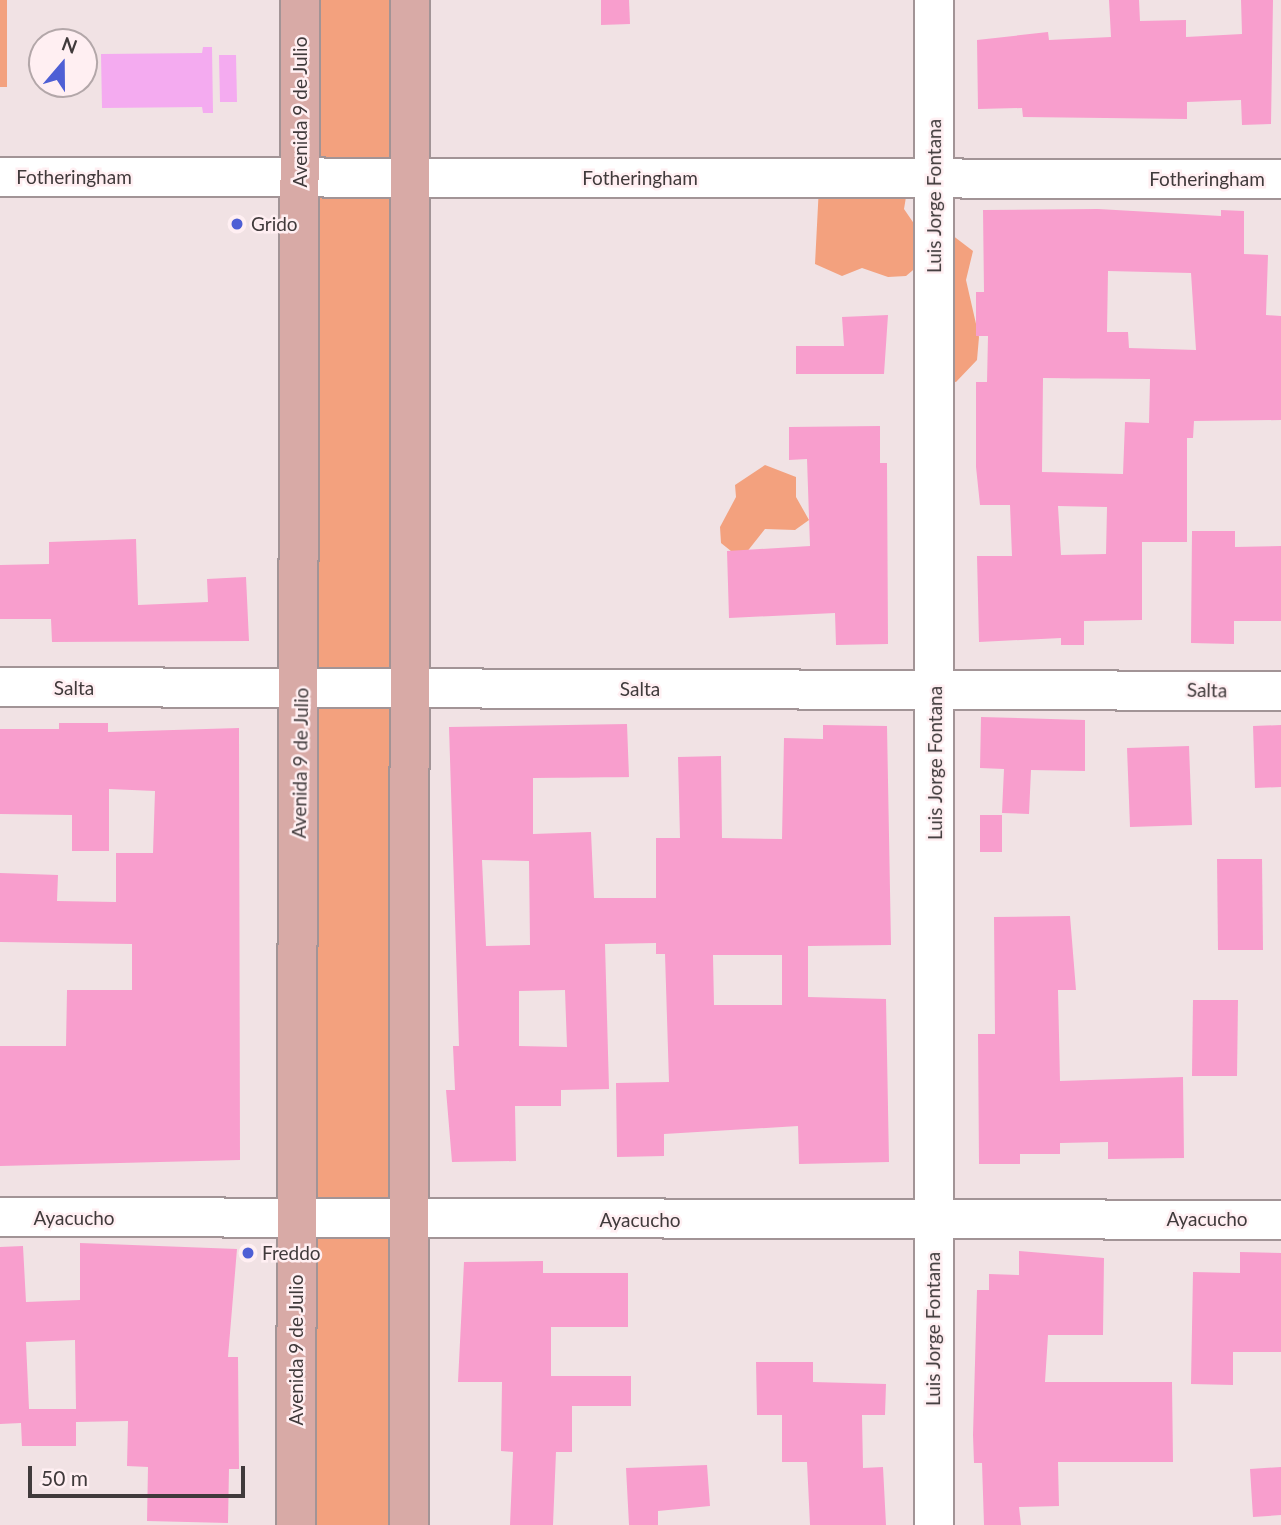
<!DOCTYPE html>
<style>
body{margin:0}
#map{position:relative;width:1281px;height:1525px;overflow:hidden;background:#f1e2e4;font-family:Lato,sans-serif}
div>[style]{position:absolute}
.green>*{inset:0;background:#f3a17e}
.water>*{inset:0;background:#f4abf0}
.building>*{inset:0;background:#f89ecd}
.roads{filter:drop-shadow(2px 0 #a29496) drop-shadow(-2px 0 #a29496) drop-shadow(0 2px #a29496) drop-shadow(0 -2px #a29496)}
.minor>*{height:38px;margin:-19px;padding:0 19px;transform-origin:19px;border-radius:19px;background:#fff}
.major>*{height:38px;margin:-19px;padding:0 19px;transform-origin:19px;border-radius:19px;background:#d8aaa6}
.dots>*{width:19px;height:19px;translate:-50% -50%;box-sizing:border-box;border:4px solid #ffeff2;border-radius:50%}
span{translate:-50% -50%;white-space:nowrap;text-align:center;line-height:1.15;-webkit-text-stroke:5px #ffeff2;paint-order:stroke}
.street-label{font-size:19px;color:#403a3b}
.poi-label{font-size:19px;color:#403a3b}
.left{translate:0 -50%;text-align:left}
.north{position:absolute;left:28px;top:28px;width:70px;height:70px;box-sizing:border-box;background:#ffeff2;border:2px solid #b3a7a9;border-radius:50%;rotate:20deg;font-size:19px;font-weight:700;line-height:28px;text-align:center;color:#403a3b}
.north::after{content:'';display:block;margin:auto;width:24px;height:32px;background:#4e5fd5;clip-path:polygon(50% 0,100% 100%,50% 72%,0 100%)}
.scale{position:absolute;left:28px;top:1466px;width:217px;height:32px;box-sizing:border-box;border:4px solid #403a3b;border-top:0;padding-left:9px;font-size:21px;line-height:24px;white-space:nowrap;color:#403a3b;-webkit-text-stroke:5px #ffeff2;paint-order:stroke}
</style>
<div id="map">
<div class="green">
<div style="clip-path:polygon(0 0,7px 0,7px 87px,0 87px)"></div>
<div style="clip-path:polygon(318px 0,396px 0,391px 1525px,313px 1525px)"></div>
<div style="clip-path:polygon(819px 186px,906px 197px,904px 209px,917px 228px,919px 265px,906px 276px,888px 277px,862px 268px,842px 276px,815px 264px)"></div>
<div style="clip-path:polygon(952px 235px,973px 251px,966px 280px,979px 337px,977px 360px,956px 382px,942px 379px)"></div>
<div style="clip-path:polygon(765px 465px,796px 477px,796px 497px,809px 520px,795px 530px,765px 529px,746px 553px,736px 555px,721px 543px,720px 527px,736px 497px,735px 485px)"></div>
</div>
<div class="water">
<div style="clip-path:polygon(203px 47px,212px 47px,213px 113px,203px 113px,202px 107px,102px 108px,101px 54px,202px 53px)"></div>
<div style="clip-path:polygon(219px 55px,236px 55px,237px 102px,220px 102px)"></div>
</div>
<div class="building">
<div style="clip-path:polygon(601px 0,629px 0,630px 24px,601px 25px)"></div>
<div style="clip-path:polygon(1109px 0,1139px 0,1140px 21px,1186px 20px,1186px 37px,1242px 34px,1241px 0,1273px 0,1271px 124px,1242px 125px,1241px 100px,1187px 102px,1187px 119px,1023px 117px,1022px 108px,978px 109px,977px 40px,1048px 32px,1049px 40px,1111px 37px)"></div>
<div style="clip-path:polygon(evenodd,1098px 209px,1221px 216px,1221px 210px,1244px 211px,1244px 254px,1268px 255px,1266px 315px,1281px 316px,1281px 420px,1194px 421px,1193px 438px,1187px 438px,1187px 542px,1142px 542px,1142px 620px,1084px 621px,1084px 645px,1061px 645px,1061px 638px,979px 642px,977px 556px,1012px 556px,1010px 505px,980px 505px,976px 467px,976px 382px,987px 382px,988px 336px,976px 336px,976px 292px,984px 292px,983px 210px,1098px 209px,1108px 271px,1191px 273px,1196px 350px,1129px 348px,1128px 332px,1107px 332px,1108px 271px,1098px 209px,1043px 378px,1150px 379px,1149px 423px,1125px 422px,1123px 474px,1042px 472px,1043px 378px,1098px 209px,1058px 506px,1107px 507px,1106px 554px,1061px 555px,1058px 506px)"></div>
<div style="clip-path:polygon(888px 315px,884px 374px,796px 374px,796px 346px,844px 346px,842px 317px)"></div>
<div style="clip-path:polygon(880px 426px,880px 463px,887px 463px,888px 644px,836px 645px,835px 613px,729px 618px,727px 551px,810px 546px,807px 459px,789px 460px,789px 427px)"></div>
<div style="clip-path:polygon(1192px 531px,1235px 531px,1235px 547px,1281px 546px,1281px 621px,1234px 621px,1234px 644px,1191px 643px)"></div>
<div style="clip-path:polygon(136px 539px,138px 605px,208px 602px,207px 579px,246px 577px,249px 641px,52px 642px,51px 619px,0 619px,0 565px,49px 564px,49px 542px)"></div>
<div style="clip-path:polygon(981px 717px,1085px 720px,1085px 771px,1031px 770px,1029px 814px,1002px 813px,1004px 769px,980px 768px)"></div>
<div style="clip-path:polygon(59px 723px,108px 723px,108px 732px,239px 728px,240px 1160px,0 1166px,0 1046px,66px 1046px,67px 990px,132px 990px,132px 944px,0 942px,0 873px,58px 875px,57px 901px,116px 902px,116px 853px,153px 853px,155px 791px,109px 789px,109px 851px,72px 851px,72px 815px,0 814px,0 729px,59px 729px)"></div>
<div style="clip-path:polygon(evenodd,627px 724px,629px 777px,533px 778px,533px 834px,591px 832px,594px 898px,656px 898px,656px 838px,680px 838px,678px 757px,721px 756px,722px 838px,782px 839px,784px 738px,823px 739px,823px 725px,887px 726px,891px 945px,808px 946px,808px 997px,886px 999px,889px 1162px,799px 1164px,798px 1126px,664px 1134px,664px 1156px,617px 1157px,616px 1083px,669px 1082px,665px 954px,656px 954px,656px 943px,605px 944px,609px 1089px,561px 1090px,561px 1106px,515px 1106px,516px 1161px,452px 1162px,446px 1090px,455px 1090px,453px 1046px,459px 1046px,449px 727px,627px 724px,482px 860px,529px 861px,530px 945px,486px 946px,482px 860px,627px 724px,713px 955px,782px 955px,782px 1005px,714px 1005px,713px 955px,627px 724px,565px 990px,567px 1047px,519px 1046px,519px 991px,565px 990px)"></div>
<div style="clip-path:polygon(1281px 725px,1281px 787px,1255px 788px,1253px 726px)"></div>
<div style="clip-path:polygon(1189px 746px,1192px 825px,1130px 827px,1127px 748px)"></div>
<div style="clip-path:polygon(980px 815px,1002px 815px,1002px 852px,980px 852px)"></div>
<div style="clip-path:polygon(1217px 859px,1262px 859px,1263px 950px,1218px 950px)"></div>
<div style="clip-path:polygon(1070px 916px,1076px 990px,1058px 990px,1060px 1081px,1183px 1077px,1184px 1158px,1108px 1159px,1108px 1142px,1060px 1143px,1060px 1154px,1020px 1154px,1020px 1164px,979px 1164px,978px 1034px,995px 1034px,994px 917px)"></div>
<div style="clip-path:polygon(1193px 1000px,1238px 1000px,1237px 1076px,1192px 1076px)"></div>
<div style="clip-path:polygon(evenodd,80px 1243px,237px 1249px,228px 1357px,238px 1357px,239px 1469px,229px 1469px,228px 1523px,147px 1521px,148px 1467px,127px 1466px,128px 1421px,76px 1422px,76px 1409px,76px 1446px,22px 1446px,21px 1423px,0 1424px,0 1247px,23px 1246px,26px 1302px,80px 1300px,80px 1243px,75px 1340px,76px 1409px,29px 1409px,26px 1342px,75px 1340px)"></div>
<div style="clip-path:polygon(1019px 1251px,1104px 1258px,1103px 1335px,1048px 1335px,1045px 1382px,1172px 1382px,1173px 1462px,1058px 1462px,1059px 1506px,1019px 1507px,1021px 1525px,984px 1525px,982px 1463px,974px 1463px,973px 1435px,977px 1290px,989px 1290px,989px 1274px,1019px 1275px)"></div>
<div style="clip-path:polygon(1240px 1252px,1281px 1253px,1281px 1352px,1233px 1352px,1233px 1385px,1191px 1384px,1193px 1272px,1240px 1273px)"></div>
<div style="clip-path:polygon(543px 1261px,543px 1273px,628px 1273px,628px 1327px,551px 1327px,551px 1376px,631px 1376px,631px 1406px,572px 1406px,572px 1452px,556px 1452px,553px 1525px,510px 1525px,513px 1452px,501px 1451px,502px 1382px,458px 1382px,464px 1262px)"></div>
<div style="clip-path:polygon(756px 1362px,813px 1362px,813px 1382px,886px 1384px,885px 1415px,862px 1415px,863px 1468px,883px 1467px,886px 1525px,810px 1525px,807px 1462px,782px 1462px,782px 1415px,757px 1415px)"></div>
<div style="clip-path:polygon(707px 1465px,710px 1506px,658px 1511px,658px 1525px,629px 1525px,626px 1468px)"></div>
<div style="clip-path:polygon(1281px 1467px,1281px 1515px,1253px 1517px,1250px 1469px)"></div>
</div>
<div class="roads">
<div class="minor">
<div style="left:0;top:177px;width:1281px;rotate:0.09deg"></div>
<div style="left:0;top:687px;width:1281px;rotate:0.18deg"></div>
<div style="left:0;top:1217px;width:1281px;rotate:0.13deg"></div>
<div style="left:934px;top:1525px;width:1525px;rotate:-90deg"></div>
</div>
<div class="major">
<div style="left:296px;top:1525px;width:1525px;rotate:-89.85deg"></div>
<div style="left:409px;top:1525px;width:1525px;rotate:-89.96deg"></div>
</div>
</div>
<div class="dots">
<div style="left:237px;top:224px;background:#4e5fd5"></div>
<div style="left:248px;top:1253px;background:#4e5fd5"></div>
</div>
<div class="street-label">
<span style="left:300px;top:112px;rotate:-90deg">Avenida 9 de Julio</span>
<span style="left:74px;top:177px">Fotheringham</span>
<span style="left:640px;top:178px">Fotheringham</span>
<span style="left:1207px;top:179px">Fotheringham</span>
<span style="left:934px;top:196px;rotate:-90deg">Luis Jorge Fontana</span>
<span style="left:74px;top:688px">Salta</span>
<span style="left:640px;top:689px">Salta</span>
<span style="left:1207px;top:690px;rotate:1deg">Salta</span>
<span style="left:300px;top:763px;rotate:-89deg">Avenida 9 de Julio</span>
<span style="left:935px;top:763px;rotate:-90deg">Luis Jorge Fontana</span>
<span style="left:74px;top:1218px">Ayacucho</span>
<span style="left:1207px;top:1219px">Ayacucho</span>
<span style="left:640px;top:1220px">Ayacucho</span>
<span style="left:933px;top:1329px;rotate:-90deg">Luis Jorge Fontana</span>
<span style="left:296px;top:1350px;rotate:-90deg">Avenida 9 de Julio</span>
</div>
<div class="poi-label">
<span class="left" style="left:251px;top:224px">Grido</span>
<span class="left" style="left:262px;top:1253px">Freddo</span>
</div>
<div class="north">N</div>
<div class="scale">50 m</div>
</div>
